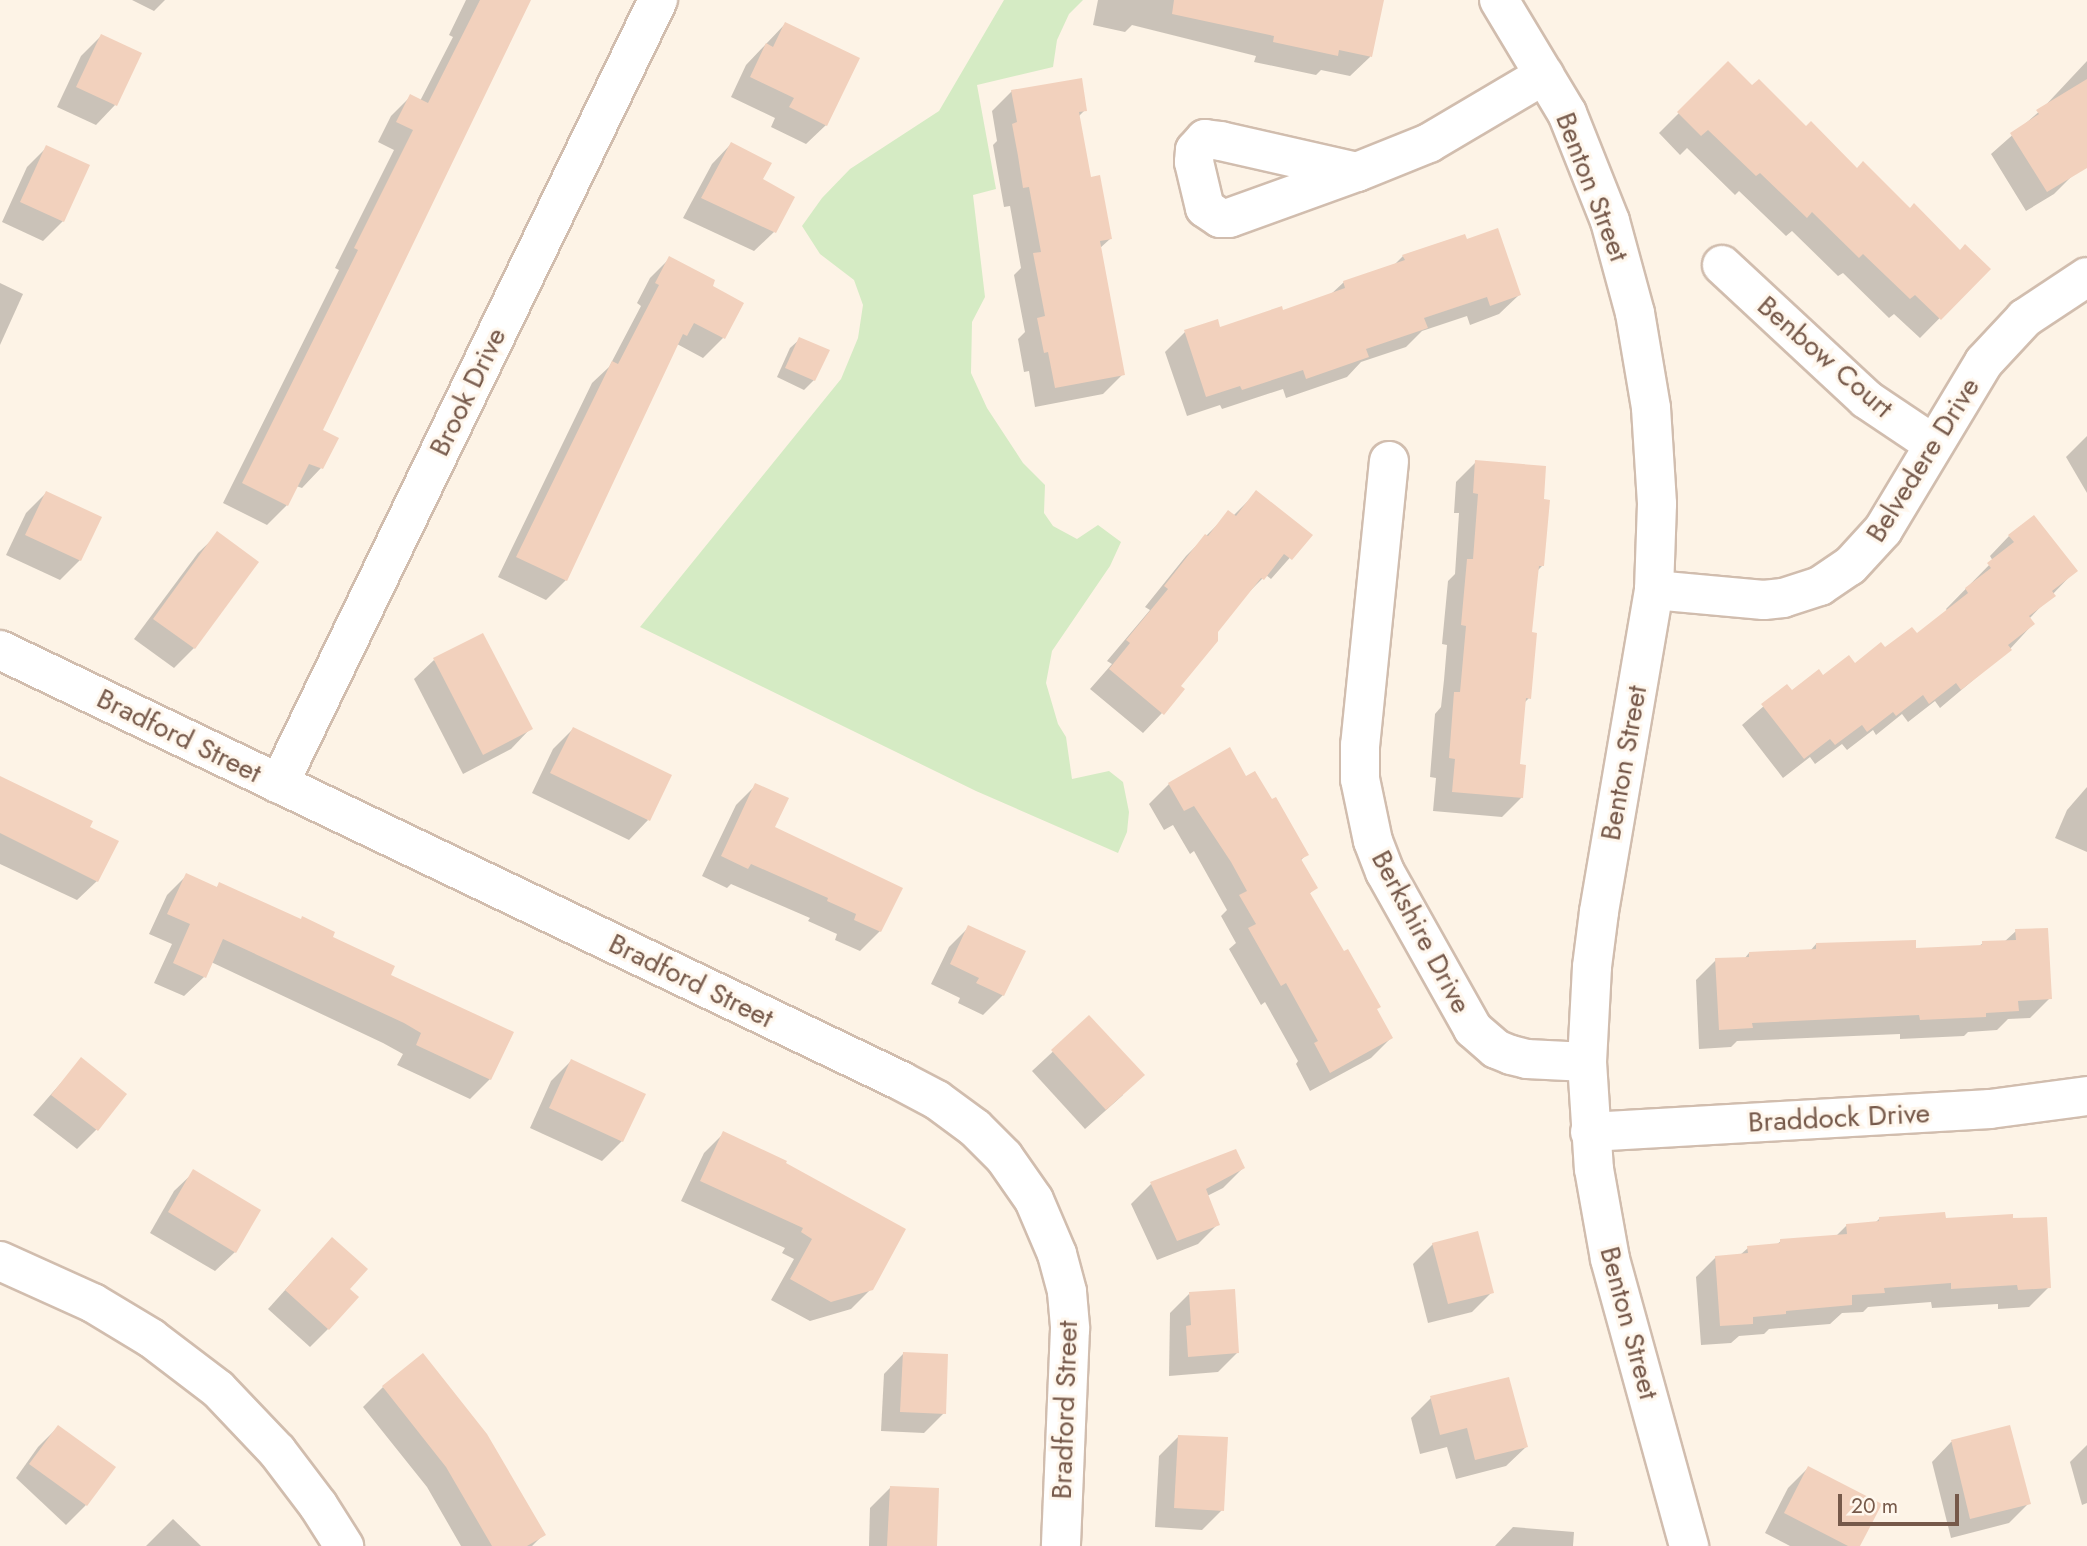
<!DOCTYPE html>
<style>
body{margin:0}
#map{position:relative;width:2087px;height:1546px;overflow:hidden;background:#fdf3e6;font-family:Jost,sans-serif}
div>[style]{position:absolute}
.green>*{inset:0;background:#d5ebc4}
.shadow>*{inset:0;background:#0003}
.building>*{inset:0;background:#f2d1bd}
.roads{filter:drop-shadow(2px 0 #d1bdae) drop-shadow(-2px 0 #d1bdae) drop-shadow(0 2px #d1bdae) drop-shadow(0 -2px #d1bdae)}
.street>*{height:38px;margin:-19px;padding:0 19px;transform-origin:19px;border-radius:19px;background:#fff}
span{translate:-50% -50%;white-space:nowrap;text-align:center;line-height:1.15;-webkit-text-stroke:6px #fff7ed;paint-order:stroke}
.street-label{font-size:28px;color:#76594a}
.scale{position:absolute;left:1838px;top:1494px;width:121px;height:32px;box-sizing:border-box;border:4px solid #76594a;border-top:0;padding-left:9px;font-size:21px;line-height:24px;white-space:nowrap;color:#76594a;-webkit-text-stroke:5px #fff7ed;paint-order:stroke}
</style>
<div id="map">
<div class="green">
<div style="clip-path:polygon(1004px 0,1083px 0,1069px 14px,1057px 40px,1053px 67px,977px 85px,996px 189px,973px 195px,985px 297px,972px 322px,971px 373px,987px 408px,1023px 463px,1045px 485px,1044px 513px,1053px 526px,1077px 539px,1098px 525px,1121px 542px,1110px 566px,1052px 651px,1046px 683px,1058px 724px,1066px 737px,1072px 779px,1109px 771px,1123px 782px,1129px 812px,1127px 832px,1118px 853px,976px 791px,640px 627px,841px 379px,858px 338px,863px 305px,854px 280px,820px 254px,802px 226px,822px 198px,850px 169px,939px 111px)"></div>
</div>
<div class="shadow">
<div style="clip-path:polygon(132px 0,165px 0,154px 11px)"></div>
<div style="clip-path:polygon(466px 0,530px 0,321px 431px,321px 468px,302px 488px,296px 486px,287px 505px,267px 525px,223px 503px,339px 270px,335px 268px,394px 150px,378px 142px,391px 116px,411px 96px,420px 101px,453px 37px,449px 35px)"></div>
<div style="clip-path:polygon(1098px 0,1382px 0,1370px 57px,1350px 76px,1321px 70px,1316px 75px,1254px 62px,1256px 56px,1132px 25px,1125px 32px,1093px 25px)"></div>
<div style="clip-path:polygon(785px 24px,826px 125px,806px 144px,771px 127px,775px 118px,731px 97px,746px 65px)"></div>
<div style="clip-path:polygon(101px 36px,115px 105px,96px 125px,57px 107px,81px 56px)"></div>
<div style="clip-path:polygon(2087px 61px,2087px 161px,2054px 194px,2026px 211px,1991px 154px,2042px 109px)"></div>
<div style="clip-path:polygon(1728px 64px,1752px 88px,1960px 252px,1988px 269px,1920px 338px,1894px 314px,1889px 318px,1843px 273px,1838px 276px,1792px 231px,1786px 236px,1739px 191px,1735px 195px,1687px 148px,1680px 155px,1659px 133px)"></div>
<div style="clip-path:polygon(1012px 91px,1085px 110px,1078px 117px,1089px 179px,1110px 239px,1099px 249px,1123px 374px,1103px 394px,1035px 407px,1029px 371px,1024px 372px,1018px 339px,1025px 332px,1014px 275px,1021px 268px,1010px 206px,1004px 207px,993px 145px,997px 141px,992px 111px)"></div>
<div style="clip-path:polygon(731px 144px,760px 180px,774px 232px,754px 251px,683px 218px,712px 164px)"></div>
<div style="clip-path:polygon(47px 147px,63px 221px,43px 241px,2px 222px,27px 167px)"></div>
<div style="clip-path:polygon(1466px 241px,1519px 295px,1499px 314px,1470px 325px,1467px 316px,1422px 331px,1406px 347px,1361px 362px,1347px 377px,1286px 398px,1283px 389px,1222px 409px,1220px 405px,1187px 416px,1165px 352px,1185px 332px,1217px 321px,1219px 329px,1281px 312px,1330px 295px,1344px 282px,1394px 265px,1403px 256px)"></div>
<div style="clip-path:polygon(670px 258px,710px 287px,741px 303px,723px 338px,703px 358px,677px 344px,566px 580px,546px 600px,498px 577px,592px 383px,609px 367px,641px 306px,637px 303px,650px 278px)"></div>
<div style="clip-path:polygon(0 283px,23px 294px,0 345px)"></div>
<div style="clip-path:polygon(800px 339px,814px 380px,804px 390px,777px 377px,790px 348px)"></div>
<div style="clip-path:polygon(2087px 436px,2087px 493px,2066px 457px)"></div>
<div style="clip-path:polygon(1476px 462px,1543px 565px,1536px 572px,1530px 634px,1529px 698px,1523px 704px,1518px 766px,1522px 797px,1502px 817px,1433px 811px,1436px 778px,1430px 777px,1435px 714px,1441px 707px,1444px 680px,1447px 645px,1442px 644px,1448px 581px,1455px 574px,1459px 513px,1454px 513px,1456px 482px)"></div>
<div style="clip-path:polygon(1257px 492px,1310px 535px,1271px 579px,1266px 575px,1242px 599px,1216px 632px,1162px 713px,1143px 733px,1090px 689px,1112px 664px,1107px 661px,1150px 610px,1145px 607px,1186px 556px,1229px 513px,1233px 516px)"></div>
<div style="clip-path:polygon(46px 493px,80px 560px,60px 580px,6px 555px,26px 513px)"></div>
<div style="clip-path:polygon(218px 534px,257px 563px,194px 648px,174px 668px,134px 639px,198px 553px)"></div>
<div style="clip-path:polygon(2009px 536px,2075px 571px,2029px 619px,2033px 624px,2010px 649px,1940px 708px,1935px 701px,1908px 722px,1902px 714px,1876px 735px,1873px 730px,1847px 750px,1842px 744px,1815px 764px,1810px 757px,1783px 778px,1742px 725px,1787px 686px,1792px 693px,1916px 636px,1948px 612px,1946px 609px,1993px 561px,1990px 556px)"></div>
<div style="clip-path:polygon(434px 660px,530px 729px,511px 749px,463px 774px,414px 679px)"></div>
<div style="clip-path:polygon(573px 729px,648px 820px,629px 840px,532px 793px,553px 749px)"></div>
<div style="clip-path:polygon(0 777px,97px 881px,77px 900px,0 864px)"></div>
<div style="clip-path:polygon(1245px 778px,1307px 854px,1300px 861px,1316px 887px,1309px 894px,1391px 1038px,1371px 1058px,1310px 1091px,1296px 1064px,1298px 1061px,1265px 1002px,1261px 1005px,1229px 949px,1236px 943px,1221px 916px,1227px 910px,1194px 851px,1190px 854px,1173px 825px,1164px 830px,1149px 804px,1169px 784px)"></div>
<div style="clip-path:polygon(756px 785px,773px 828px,880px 931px,860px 951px,835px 940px,837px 934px,808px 921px,810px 918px,731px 884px,727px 888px,702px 876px,736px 805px)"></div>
<div style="clip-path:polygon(2087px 787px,2087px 852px,2055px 838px,2067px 810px)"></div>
<div style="clip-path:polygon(187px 875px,216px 888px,220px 884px,331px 938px,389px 975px,490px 1079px,470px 1099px,397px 1065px,403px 1054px,383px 1043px,211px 962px,204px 977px,184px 996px,154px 983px,172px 944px,149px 934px,167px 895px)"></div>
<div style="clip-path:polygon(969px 927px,1003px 995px,983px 1015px,958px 1003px,960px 998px,931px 984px,949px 947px)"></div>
<div style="clip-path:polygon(2016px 931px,2050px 998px,2030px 1018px,2008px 1019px,1997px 1030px,1968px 1032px,1964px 1036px,1900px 1039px,1900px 1034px,1737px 1041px,1731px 1047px,1699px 1049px,1696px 980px,1716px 960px,1744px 959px,1749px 953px,1810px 951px,1816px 944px,1914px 950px,1978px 947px,1983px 943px,2004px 942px)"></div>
<div style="clip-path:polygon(1089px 1018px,1123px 1095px,1085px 1129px,1032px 1071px)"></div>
<div style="clip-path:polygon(81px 1060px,97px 1129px,77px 1149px,33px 1115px)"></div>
<div style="clip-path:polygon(571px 1061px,622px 1141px,602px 1161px,530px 1128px,551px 1081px)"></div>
<div style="clip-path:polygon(724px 1133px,871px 1289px,851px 1309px,810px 1321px,771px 1300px,794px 1259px,782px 1253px,785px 1248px,681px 1201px,704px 1153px)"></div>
<div style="clip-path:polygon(1236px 1151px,1243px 1168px,1223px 1188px,1207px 1196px,1218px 1224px,1198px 1244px,1157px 1260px,1131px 1204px,1151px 1184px)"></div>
<div style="clip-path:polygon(194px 1172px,235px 1252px,215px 1271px,150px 1233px,174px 1191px)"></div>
<div style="clip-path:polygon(1879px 1219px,1945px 1220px,2049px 1287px,2029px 1307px,1998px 1309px,1998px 1304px,1932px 1308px,1931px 1302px,1868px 1307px,1863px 1312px,1842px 1313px,1830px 1324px,1769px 1329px,1764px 1334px,1739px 1336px,1731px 1343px,1701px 1345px,1696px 1277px,1716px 1257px,1740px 1255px,1748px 1248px,1776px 1245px,1781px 1241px,1835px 1237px,1847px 1225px,1875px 1223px)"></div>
<div style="clip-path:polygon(1433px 1244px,1492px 1292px,1472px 1312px,1428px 1323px,1413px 1264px)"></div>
<div style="clip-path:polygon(314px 1258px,348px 1289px,328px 1329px,310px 1347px,268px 1309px)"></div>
<div style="clip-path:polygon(1189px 1294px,1238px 1352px,1218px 1372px,1169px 1376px,1170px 1313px)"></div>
<div style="clip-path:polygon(903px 1354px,944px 1413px,924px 1433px,881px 1431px,884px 1374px)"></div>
<div style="clip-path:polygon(383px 1387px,543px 1535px,532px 1546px,461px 1546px,427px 1487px,363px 1407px)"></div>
<div style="clip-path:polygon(1431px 1398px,1526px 1447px,1506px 1466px,1456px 1479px,1447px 1447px,1420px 1454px,1411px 1418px)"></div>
<div style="clip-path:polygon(58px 1427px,114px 1467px,85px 1506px,66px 1525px,16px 1478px,38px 1447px)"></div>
<div style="clip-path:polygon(2009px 1428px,2029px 1503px,2009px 1523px,1951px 1538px,1932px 1462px,1951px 1442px)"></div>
<div style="clip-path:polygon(1179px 1436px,1222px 1510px,1202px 1530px,1155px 1527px,1159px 1456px)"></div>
<div style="clip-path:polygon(2087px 1445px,2087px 1503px,2082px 1505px,2070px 1462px)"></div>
<div style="clip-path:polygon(1808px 1468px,1858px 1546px,1790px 1546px,1765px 1533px,1788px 1488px)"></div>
<div style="clip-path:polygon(890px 1488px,935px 1546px,869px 1546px,870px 1508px)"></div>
<div style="clip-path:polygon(173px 1519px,201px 1546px,146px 1546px)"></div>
<div style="clip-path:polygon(1513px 1527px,1574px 1532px,1573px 1546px,1495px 1546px)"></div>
</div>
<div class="building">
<div style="clip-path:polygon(480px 0,531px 0,323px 430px,339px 438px,323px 469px,309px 464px,288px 506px,242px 483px,358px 250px,354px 248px,413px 130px,396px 122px,410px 94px,428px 103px)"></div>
<div style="clip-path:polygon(1174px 0,1384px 0,1372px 57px,1339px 50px,1338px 56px,1273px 42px,1274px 36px,1172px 14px)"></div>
<div style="clip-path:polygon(785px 22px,860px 58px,827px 126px,789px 107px,794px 98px,750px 77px,766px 43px,773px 47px)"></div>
<div style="clip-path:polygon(101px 34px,142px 53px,117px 106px,76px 87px)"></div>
<div style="clip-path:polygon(1728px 61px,1752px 85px,1759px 79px,1806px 126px,1811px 121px,1857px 168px,1863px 161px,1910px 208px,1914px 203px,1960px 250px,1965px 244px,1991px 269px,1941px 320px,1915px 295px,1910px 299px,1863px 254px,1859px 258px,1812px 212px,1807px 218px,1760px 173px,1756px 176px,1708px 130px,1701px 136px,1677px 112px)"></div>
<div style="clip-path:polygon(1082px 78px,1087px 111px,1079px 112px,1091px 177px,1100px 175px,1112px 239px,1100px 241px,1125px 375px,1055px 388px,1048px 352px,1044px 353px,1037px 318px,1045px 316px,1033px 253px,1041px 252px,1029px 187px,1023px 188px,1018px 156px,1012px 124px,1017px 122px,1011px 90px)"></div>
<div style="clip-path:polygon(2087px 79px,2087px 168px,2047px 192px,2010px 133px,2039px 114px,2036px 110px)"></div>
<div style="clip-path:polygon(731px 142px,772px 163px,763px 179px,795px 197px,776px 233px,701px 198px)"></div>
<div style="clip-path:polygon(46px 145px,90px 165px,64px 222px,20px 202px)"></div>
<div style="clip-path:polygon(1498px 228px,1521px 295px,1490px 306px,1487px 297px,1424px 318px,1428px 328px,1366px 349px,1369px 357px,1306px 379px,1303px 370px,1242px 390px,1240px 386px,1206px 397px,1184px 330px,1218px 319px,1220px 327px,1282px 306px,1283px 310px,1345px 288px,1343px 281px,1405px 260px,1402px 255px,1465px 234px,1467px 239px)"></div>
<div style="clip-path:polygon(669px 256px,715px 280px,713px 286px,744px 303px,725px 339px,694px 323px,687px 336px,683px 334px,567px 581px,516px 557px,612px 361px,618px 364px,659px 285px,655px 283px)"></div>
<div style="clip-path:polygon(799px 337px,830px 350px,815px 381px,785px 368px)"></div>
<div style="clip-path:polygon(1475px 460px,1546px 466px,1544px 499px,1550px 500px,1544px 566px,1539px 566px,1532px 632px,1537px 633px,1531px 699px,1526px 698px,1520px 764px,1526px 765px,1523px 798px,1452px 792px,1455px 759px,1449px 758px,1454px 692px,1460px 692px,1466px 626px,1461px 625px,1467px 559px,1473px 559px,1478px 494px,1473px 493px)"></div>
<div style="clip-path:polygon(1256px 490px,1313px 535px,1292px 560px,1284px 554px,1264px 580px,1261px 578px,1218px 632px,1218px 641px,1181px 686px,1185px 689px,1164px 715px,1109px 669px,1130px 643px,1126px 640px,1168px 589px,1164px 586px,1205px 534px,1208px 536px,1228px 510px,1236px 516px)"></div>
<div style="clip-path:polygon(46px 491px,102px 517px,81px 561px,25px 535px)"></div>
<div style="clip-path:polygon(2034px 515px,2078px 571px,2052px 591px,2056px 596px,2029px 616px,2035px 624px,2008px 645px,2012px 650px,1961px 690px,1956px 683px,1929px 704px,1923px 695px,1896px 716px,1893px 712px,1867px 732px,1862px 725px,1835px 745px,1830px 739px,1804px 759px,1761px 704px,1787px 684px,1792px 690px,1819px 669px,1823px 675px,1849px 655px,1855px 663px,1881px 642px,1885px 647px,1912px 627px,1917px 633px,1968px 593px,1965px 588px,1991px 568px,1987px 563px,2014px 542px,2008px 535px)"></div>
<div style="clip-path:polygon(217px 531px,259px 562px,195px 649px,153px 619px)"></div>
<div style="clip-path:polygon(483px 633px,533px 729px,483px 755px,433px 658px)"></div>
<div style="clip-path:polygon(573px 727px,672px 775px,650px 821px,550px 773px)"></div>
<div style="clip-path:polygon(1230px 747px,1246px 776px,1255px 771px,1272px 799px,1276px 797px,1309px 855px,1301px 859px,1318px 888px,1310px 893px,1344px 951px,1348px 949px,1381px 1007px,1377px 1009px,1393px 1038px,1330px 1073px,1314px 1043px,1318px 1041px,1286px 983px,1281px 986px,1248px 928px,1256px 924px,1239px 895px,1247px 891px,1231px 862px,1194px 806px,1184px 811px,1168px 783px)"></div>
<div style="clip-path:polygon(0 776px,93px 821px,90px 827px,119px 841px,98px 882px,0 833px)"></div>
<div style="clip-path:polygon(755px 783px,789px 798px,775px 827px,903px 888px,881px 932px,854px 920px,856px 914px,827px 901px,828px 898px,751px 864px,748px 869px,721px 856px)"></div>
<div style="clip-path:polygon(186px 873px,217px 887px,219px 882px,301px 919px,302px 916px,335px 932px,333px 937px,395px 966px,391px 975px,514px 1032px,491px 1080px,416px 1045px,421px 1033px,404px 1023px,223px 939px,206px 978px,173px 963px,190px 924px,167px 914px)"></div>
<div style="clip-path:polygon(968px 925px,1026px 951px,1004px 996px,976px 983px,979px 978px,950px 964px)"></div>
<div style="clip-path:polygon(2048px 928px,2052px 999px,2018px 1001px,2019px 1011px,1986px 1013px,1986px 1017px,1920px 1020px,1919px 1015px,1752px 1023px,1753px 1028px,1719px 1030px,1715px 958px,1749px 957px,1749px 952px,1816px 949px,1816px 943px,1916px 940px,1916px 948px,1982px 945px,1982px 941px,2016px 940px,2015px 929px)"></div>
<div style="clip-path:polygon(1089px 1015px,1145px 1075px,1106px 1110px,1051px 1050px)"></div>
<div style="clip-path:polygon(81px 1057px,127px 1094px,98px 1131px,51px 1095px)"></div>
<div style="clip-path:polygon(571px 1059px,646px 1094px,623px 1142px,549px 1108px)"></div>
<div style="clip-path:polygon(723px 1131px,787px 1161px,786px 1163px,906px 1229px,873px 1290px,831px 1302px,790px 1279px,812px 1239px,801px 1232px,803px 1228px,700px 1181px)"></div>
<div style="clip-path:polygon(1236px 1149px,1245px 1168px,1206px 1189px,1220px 1225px,1177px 1241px,1150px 1182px)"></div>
<div style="clip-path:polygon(193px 1169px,261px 1210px,236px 1253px,168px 1212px)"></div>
<div style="clip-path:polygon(1945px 1212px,1946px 1218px,2013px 1214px,2013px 1218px,2047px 1217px,2051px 1288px,2018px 1290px,2017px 1285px,1951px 1289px,1951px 1283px,1884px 1288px,1885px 1293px,1852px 1295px,1852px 1305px,1786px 1311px,1786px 1314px,1753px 1317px,1753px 1324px,1720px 1326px,1715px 1256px,1748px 1253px,1747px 1246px,1780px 1243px,1780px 1239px,1847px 1234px,1846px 1224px,1879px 1221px,1879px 1217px)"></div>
<div style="clip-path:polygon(1478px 1231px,1494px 1293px,1448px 1304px,1432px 1243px)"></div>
<div style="clip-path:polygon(332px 1237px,368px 1269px,350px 1289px,359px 1297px,329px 1330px,285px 1290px)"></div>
<div style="clip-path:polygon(1235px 1289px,1239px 1353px,1188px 1357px,1186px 1326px,1191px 1325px,1189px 1292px)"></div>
<div style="clip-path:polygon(903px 1352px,948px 1354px,946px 1414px,900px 1412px)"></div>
<div style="clip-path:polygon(423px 1353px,487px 1434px,546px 1535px,527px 1546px,492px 1546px,446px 1467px,382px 1386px)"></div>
<div style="clip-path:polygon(1509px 1377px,1528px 1447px,1475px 1460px,1467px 1428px,1440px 1435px,1430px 1396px)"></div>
<div style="clip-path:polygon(58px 1425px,116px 1467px,87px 1506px,29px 1464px)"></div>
<div style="clip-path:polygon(2010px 1425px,2031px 1504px,1970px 1519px,1951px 1440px)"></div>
<div style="clip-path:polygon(1178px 1435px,1228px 1437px,1224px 1511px,1174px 1508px)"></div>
<div style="clip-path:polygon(1808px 1466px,1882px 1504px,1860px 1546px,1848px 1546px,1784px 1513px)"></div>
<div style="clip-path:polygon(890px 1486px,939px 1488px,937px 1546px,887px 1546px)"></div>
</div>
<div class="roads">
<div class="street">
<div style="left:1499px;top:0;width:132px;rotate:59deg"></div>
<div style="left:1567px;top:113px;width:116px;rotate:68.3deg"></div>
<div style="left:1610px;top:221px;width:95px;rotate:74.8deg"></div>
<div style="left:1635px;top:313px;width:96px;rotate:80.4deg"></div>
<div style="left:1651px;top:408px;width:96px;rotate:86.4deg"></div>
<div style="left:1657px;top:504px;width:86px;rotate:92deg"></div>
<div style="left:1654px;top:590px;width:327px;rotate:99.7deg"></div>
<div style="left:1599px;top:912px;width:55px;rotate:97.3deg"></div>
<div style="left:1592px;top:967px;width:95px;rotate:93deg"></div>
<div style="left:1587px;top:1062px;width:107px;rotate:86.3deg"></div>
<div style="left:1594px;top:1169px;width:91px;rotate:79.9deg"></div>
<div style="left:1610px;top:1259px;width:298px;rotate:74.6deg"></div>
<div style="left:1357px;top:172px;width:139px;rotate:-167.2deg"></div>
<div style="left:1221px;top:141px;width:16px;rotate:-173deg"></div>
<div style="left:1205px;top:139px;width:15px;rotate:132deg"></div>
<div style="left:1195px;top:150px;width:12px;rotate:95deg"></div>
<div style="left:1194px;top:162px;width:47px;rotate:76.6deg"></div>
<div style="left:1205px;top:208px;width:18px;rotate:34deg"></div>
<div style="left:1220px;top:218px;width:9px"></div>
<div style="left:1229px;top:218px;width:136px;rotate:-19.8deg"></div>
<div style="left:1357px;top:172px;width:78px;rotate:-21.9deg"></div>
<div style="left:1429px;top:143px;width:134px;rotate:-30.6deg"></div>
<div style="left:1722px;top:265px;width:197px;rotate:42.9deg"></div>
<div style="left:1866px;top:399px;width:81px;rotate:33.9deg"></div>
<div style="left:1389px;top:461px;width:285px;rotate:95.8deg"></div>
<div style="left:1360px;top:745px;width:34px;rotate:90deg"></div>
<div style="left:1360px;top:779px;width:63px;rotate:78.2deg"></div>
<div style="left:1373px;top:841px;width:33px;rotate:69deg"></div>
<div style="left:1385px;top:872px;width:180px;rotate:60.7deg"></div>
<div style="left:1473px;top:1029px;width:30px;rotate:41deg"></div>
<div style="left:1496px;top:1049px;width:16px;rotate:22deg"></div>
<div style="left:1511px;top:1055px;width:16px;rotate:14deg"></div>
<div style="left:1527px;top:1059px;width:60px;rotate:2.9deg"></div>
<div style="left:1654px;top:590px;width:110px;rotate:5.2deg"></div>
<div style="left:1764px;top:600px;width:19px;rotate:-6deg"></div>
<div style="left:1783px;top:598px;width:39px;rotate:-18deg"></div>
<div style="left:1820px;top:586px;width:36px;rotate:-34deg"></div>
<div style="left:1850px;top:566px;width:49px;rotate:-47.5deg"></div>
<div style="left:1883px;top:530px;width:196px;rotate:-59deg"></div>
<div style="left:1984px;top:362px;width:60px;rotate:-47deg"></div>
<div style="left:2025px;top:318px;width:74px;rotate:-33.5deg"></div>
<div style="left:0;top:650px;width:999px;rotate:25.56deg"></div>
<div style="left:901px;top:1081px;width:41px;rotate:27.8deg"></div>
<div style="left:937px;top:1100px;width:47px;rotate:36.4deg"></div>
<div style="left:975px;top:1128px;width:41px;rotate:45deg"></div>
<div style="left:1004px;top:1157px;width:52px;rotate:55.1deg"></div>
<div style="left:1034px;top:1200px;width:59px;rotate:66.9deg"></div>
<div style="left:1057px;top:1254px;width:39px;rotate:75deg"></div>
<div style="left:1067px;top:1292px;width:37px;rotate:85deg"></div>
<div style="left:1070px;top:1329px;width:217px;rotate:92.4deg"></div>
<div style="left:279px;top:784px;width:871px;rotate:-64.2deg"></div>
<div style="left:1590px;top:1132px;width:401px;rotate:-3.3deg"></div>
<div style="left:1990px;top:1109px;width:98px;rotate:-7.6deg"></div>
<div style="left:0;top:1261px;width:102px;rotate:24.3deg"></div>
<div style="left:93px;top:1303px;width:68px;rotate:31.1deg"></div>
<div style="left:151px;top:1338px;width:84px;rotate:37.3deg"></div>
<div style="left:218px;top:1389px;width:86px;rotate:46.4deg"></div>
<div style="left:277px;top:1451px;width:68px;rotate:52.8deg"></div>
<div style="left:318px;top:1505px;width:49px;rotate:57.6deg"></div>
</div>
</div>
<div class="street-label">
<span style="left:1592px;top:187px;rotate:69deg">Benton Street</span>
<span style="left:1825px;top:357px;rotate:41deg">Benbow Court</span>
<span style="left:468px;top:392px;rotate:-64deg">Brook Drive</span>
<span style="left:1923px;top:460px;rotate:-58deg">Belvedere Drive</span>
<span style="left:179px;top:736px;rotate:26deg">Bradford Street</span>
<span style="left:1624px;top:763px;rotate:-80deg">Benton Street</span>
<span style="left:1421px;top:932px;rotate:62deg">Berkshire Drive</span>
<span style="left:691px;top:981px;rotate:26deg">Bradford Street</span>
<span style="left:1839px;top:1118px;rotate:-3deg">Braddock Drive</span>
<span style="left:1629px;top:1323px;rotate:75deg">Benton Street</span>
<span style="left:1065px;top:1410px;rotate:-88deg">Bradford Street</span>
</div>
<div class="scale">20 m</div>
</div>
